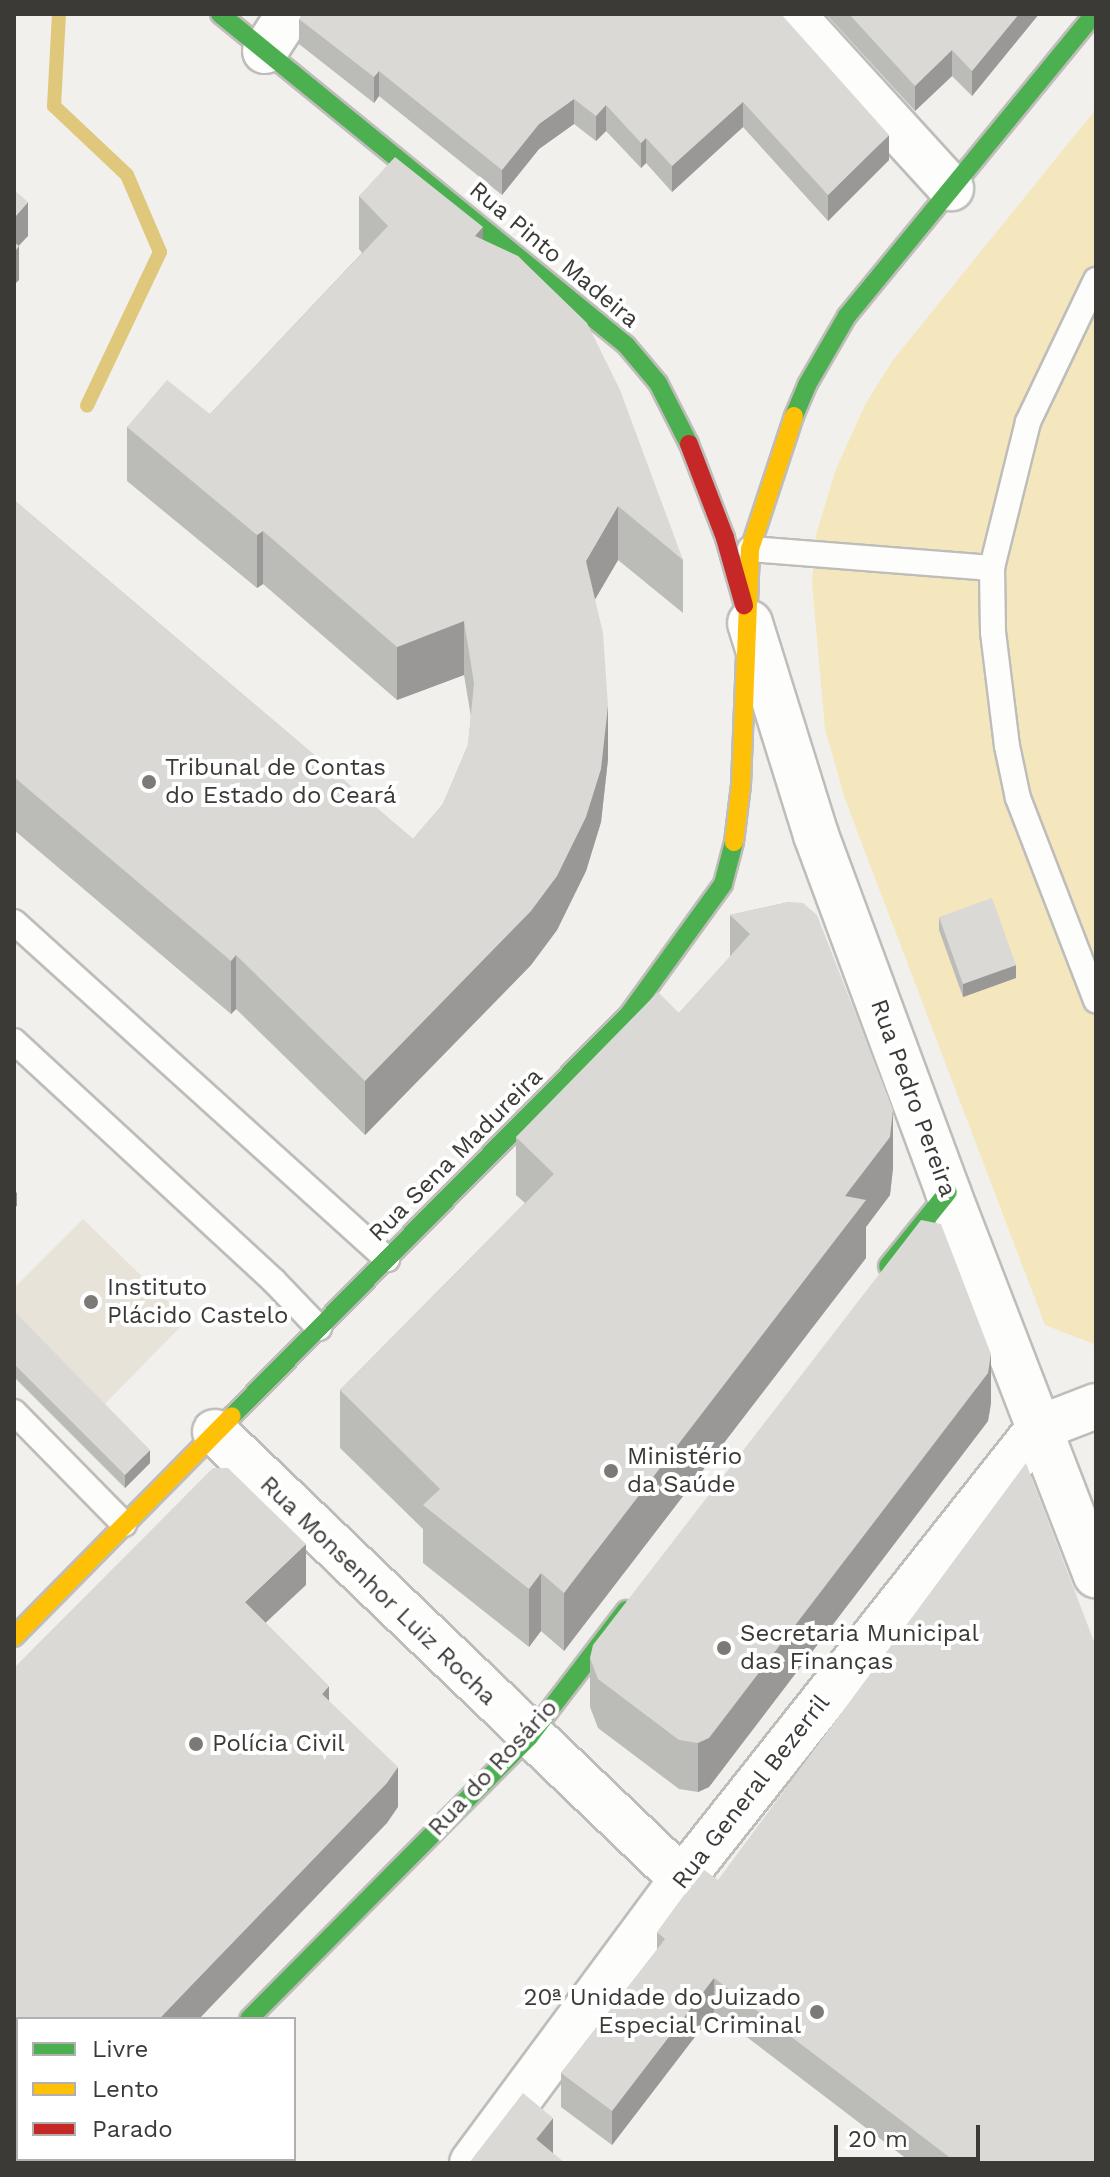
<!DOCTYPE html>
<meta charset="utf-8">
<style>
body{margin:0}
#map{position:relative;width:1110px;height:2177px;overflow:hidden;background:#f1f0ec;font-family:"Work Sans",sans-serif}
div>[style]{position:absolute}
.built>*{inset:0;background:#e7e3d9}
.green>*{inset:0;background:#f4e6bd}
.stream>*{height:14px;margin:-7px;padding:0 7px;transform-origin:7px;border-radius:7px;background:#dfc77b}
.roads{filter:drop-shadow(2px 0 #bebdba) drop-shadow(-2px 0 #bebdba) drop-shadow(0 2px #bebdba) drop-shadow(0 -2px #bebdba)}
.lane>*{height:24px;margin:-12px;padding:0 12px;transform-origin:12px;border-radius:12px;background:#fdfdfc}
.street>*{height:44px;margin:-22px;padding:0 22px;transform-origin:22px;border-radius:22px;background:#fdfdfc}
.fast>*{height:18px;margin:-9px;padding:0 9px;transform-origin:9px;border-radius:9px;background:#4caf50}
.slow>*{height:18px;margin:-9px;padding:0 9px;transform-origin:9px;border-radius:9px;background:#ffc107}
.jam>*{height:18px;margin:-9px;padding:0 9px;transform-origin:9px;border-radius:9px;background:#c62828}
.wall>*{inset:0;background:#bbbbb8}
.shaded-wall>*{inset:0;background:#999896}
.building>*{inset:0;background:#dad9d6}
.dots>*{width:22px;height:22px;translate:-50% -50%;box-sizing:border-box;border:4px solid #fff;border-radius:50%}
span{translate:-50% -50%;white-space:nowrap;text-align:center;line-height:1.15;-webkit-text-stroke:8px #fff;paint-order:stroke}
.street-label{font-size:24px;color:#3b3a37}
.poi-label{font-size:24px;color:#3b3a37}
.left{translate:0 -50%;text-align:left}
.right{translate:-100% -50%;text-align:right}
.frame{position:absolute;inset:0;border:16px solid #3b3a37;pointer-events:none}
.legend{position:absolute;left:16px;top:2017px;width:280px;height:144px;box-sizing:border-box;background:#fff;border:2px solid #b1b0af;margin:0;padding:10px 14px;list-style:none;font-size:24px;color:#3b3a37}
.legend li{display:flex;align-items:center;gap:16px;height:40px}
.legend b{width:40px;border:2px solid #b1b0af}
.scale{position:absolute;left:834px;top:2125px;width:146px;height:36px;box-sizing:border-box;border:4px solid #3b3a37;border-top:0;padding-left:10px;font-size:24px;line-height:28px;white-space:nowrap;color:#3b3a37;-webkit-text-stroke:6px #fff;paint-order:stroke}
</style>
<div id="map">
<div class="built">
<div style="clip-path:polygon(83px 1219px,187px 1320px,105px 1404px,14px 1315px,14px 1288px)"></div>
</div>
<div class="green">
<div style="clip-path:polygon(1096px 109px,1096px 1345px,1045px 1325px,845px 799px,825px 729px,812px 583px,816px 535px,836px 469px,866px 403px,893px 360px)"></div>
</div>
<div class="stream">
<div style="left:59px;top:14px;width:92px;rotate:93.1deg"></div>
<div style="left:54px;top:106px;width:100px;rotate:43.4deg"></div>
<div style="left:127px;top:175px;width:84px;rotate:66.8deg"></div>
<div style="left:160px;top:252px;width:170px;rotate:115.4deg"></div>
</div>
<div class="roads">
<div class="lane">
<div style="left:1096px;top:280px;width:157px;rotate:115.6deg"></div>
<div style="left:1028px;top:422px;width:150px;rotate:103.9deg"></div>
<div style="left:992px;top:568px;width:64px;rotate:89.1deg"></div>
<div style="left:993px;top:632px;width:115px;rotate:83deg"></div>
<div style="left:1007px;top:746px;width:53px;rotate:78.1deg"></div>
<div style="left:1018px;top:798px;width:217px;rotate:68.9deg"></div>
<div style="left:750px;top:549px;width:243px;rotate:4.5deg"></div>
<div style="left:14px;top:922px;width:503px;rotate:42.1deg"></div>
<div style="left:14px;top:1041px;width:354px;rotate:42.7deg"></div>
<div style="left:274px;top:1281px;width:65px;rotate:46.2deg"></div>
<div style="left:14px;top:1412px;width:157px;rotate:45.5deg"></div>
</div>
<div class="street">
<div style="left:792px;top:14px;width:236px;rotate:47.6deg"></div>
<div style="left:265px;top:51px;width:44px;rotate:-57deg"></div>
<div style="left:750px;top:623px;width:222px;rotate:72.7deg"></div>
<div style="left:816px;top:835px;width:381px;rotate:69.7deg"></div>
<div style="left:948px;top:1192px;width:411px;rotate:68.9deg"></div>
<div style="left:215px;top:1432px;width:646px;rotate:43.75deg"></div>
<div style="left:105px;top:2163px;width:6px;rotate:-45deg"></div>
<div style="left:472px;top:2163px;width:353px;rotate:-53.5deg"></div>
<div style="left:682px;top:1879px;width:575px;rotate:-51.64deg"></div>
<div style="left:1039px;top:1428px;width:61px;rotate:-21.1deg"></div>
</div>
<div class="fast">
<div style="left:220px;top:14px;width:524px;rotate:39.19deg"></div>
<div style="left:626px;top:345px;width:50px;rotate:49.9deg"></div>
<div style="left:658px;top:383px;width:68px;rotate:63.1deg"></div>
<div style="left:794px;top:416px;width:34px;rotate:-67deg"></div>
<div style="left:807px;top:385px;width:80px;rotate:-59.9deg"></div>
<div style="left:847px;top:316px;width:390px;rotate:-50.7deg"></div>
<div style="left:888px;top:1266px;width:95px;rotate:-51deg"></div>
<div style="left:232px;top:1416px;width:565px;rotate:-45.36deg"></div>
<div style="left:629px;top:1014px;width:160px;rotate:-54.1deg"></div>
<div style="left:723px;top:884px;width:43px;rotate:-75.3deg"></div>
<div style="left:249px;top:2019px;width:397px;rotate:-45.2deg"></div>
<div style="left:529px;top:1737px;width:160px;rotate:-52.6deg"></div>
</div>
<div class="slow">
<div style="left:734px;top:842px;width:57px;rotate:-83deg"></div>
<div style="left:741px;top:785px;width:236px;rotate:-87.8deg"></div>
<div style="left:750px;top:549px;width:140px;rotate:-71.7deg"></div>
<div style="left:14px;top:1637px;width:310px;rotate:-45.4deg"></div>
</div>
<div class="jam">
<div style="left:689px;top:444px;width:101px;rotate:69deg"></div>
<div style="left:725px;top:538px;width:70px;rotate:74.2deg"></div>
</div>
</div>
<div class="wall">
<div style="clip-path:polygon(781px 14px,889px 160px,828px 221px,743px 127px,672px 192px,646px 163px,641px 168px,606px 131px,596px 141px,574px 124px,539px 149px,502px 195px,379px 96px,374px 103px,299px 44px,299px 19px)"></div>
<div style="clip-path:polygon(826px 14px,1039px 14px,972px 96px,952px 76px,915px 111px)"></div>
<div style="clip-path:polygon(359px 196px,483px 240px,683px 560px,683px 613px,618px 560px,595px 599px,608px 759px,601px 822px,586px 871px,557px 930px,531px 965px,365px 1135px,236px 1009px,231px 1014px,14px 830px,14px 500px,413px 839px,443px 804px,468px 745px,471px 717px,464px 675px,397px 700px,263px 584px,257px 588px,127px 481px,127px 427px,210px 414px,362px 253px,359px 249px)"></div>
<div style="clip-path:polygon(789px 902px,893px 1168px,890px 1195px,866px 1227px,866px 1258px,564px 1651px,541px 1631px,529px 1647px,423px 1563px,423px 1529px,340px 1448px,340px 1390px,525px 1203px,516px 1195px,516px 1137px,679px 1013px,730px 957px,730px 915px)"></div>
<div style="clip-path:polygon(939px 917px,1016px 978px,963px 997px,939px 930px)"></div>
<div style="clip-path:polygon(14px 1311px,150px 1463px,125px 1488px,14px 1377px)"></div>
<div style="clip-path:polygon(991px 1403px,988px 1421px,709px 1787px,698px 1792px,679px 1789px,598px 1728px,590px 1707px,590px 1658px)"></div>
<div style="clip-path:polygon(657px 1932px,1096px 2163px,912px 2163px,714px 2012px,612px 2145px,561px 2107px,561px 2073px,657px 1950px)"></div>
</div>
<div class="shaded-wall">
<div style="clip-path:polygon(1019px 14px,1039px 14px,972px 96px,972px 71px)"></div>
<div style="clip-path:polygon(952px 50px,952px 76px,915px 111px,915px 86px)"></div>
<div style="clip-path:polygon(379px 71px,379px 96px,374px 103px,374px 77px)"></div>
<div style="clip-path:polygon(574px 99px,574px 124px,539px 149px,502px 195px,502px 170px,539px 124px)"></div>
<div style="clip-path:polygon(743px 102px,743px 127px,672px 192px,672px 166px)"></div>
<div style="clip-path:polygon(606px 105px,606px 131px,596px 141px,596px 116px)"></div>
<div style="clip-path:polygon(889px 135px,889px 160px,828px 221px,828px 195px)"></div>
<div style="clip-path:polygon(646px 138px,646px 163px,641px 168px,641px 143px)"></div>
<div style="clip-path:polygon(28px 202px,28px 236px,14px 251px,14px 218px)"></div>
<div style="clip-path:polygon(483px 227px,483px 281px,475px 236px)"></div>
<div style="clip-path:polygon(19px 246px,19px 280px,14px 285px,14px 252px)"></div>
<div style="clip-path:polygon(618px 506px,618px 560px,586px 615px,586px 561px)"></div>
<div style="clip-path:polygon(263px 531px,263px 584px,257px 588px,257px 535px)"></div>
<div style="clip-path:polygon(464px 621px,464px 675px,397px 700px,397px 647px)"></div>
<div style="clip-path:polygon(608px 706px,608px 759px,601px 822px,586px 871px,557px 930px,531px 965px,365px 1135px,365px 1081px)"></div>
<div style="clip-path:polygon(236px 955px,236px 1009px,231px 1014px,231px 961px)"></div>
<div style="clip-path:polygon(1016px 965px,1016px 978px,963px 997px,963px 984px)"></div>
<div style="clip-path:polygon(893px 1110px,893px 1168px,890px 1195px,866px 1227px,866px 1258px,564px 1651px,564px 1593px,845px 1196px)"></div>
<div style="clip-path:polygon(17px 1192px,17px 1206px,14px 1208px,14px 1195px)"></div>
<div style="clip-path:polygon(991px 1354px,991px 1403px,988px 1421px,709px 1787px,698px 1792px,698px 1743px)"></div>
<div style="clip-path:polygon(150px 1450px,150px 1463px,125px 1488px,125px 1475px)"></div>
<div style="clip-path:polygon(306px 1544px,306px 1585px,245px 1642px,245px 1602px)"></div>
<div style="clip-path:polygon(541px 1573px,541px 1631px,529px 1647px,529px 1589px)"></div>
<div style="clip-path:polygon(329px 1686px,329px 1726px,322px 1694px)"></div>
<div style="clip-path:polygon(398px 1767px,398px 1807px,387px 1823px,199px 2019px,159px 2019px)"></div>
<div style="clip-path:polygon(714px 1978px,714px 2012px,612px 2145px,612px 2111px)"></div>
<div style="clip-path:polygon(553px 2118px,553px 2163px,536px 2139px)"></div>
<div style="clip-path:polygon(18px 2159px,58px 2159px,54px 2163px,14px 2163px)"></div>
</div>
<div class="building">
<div style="clip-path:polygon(302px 14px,781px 14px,889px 135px,828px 195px,743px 102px,672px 166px,646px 138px,641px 143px,606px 105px,596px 116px,574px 99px,539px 124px,502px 170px,379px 71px,374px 77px,299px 19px)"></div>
<div style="clip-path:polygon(849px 14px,1019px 14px,972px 71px,952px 50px,915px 86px)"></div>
<div style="clip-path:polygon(395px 157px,483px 227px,475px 236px,518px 256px,587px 323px,620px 390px,683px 560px,618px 506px,586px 561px,603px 633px,608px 706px,601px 769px,586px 817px,557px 876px,531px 911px,365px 1081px,236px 955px,231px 961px,14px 777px,14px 500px,413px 839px,443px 804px,468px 745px,474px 683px,464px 621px,397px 647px,263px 531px,257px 535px,127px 427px,167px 380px,210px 414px,388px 226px,359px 196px)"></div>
<div style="clip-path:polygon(14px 190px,28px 202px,14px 218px)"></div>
<div style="clip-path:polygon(14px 242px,19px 246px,14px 252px)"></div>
<div style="clip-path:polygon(992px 898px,1016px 965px,963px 984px,939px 917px)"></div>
<div style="clip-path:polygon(789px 902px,803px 903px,817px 915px,893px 1110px,890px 1137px,845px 1196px,866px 1200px,564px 1593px,541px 1573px,529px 1589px,423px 1505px,440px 1489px,340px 1390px,554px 1174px,516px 1137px,658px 992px,679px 1013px,750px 934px,730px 915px)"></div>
<div style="clip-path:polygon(921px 1220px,941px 1224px,991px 1354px,988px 1373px,709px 1738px,698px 1743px,679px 1740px,598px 1679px,590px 1658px,593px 1645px)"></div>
<div style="clip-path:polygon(14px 1311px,150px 1450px,125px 1475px,14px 1364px)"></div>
<div style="clip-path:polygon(1026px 1463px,1096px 1647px,1096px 2163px,957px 2163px,714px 1978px,612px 2111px,561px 2073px,665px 1939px,657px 1932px,703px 1869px,718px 1880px)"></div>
<div style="clip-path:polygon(213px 1468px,228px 1468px,306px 1544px,245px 1602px,329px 1686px,322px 1694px,398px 1767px,387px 1783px,159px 2019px,18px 2019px,18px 2159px,14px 2163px,14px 1668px)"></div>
<div style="clip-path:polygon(523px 2093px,553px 2118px,536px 2139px,565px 2163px,469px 2163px)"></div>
</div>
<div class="dots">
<div style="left:149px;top:782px;background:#7b7a76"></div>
<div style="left:91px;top:1302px;background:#7b7a76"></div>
<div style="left:611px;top:1471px;background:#7b7a76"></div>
<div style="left:724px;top:1648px;background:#7b7a76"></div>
<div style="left:196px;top:1744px;background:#7b7a76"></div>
<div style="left:817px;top:2012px;background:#7b7a76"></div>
</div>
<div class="street-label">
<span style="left:554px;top:255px;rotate:40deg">Rua Pinto Madeira</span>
<span style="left:913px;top:1098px;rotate:70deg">Rua Pedro Pereira</span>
<span style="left:456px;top:1155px;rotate:-45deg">Rua Sena Madureira</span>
<span style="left:378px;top:1591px;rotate:44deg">Rua Monsenhor Luiz Rocha</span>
<span style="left:493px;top:1768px;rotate:-47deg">Rua do Rosário</span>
<span style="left:751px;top:1792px;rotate:-52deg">Rua General Bezerril</span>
</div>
<div class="poi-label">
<span class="left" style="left:165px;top:782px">Tribunal de Contas<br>do Estado do Ceará</span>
<span class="left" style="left:107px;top:1302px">Instituto<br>Plácido Castelo</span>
<span class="left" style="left:627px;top:1471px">Ministério<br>da Saúde</span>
<span class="left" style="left:740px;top:1648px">Secretaria Municipal<br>das Finanças</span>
<span class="left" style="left:212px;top:1744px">Polícia Civil</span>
<span class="right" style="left:801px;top:2012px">20ª Unidade do Juizado<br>Especial Criminal</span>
</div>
<div class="frame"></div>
<ul class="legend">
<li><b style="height:10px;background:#4caf50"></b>Livre</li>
<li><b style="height:10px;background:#ffc107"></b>Lento</li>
<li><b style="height:10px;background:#c62828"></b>Parado</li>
</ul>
<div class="scale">20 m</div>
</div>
